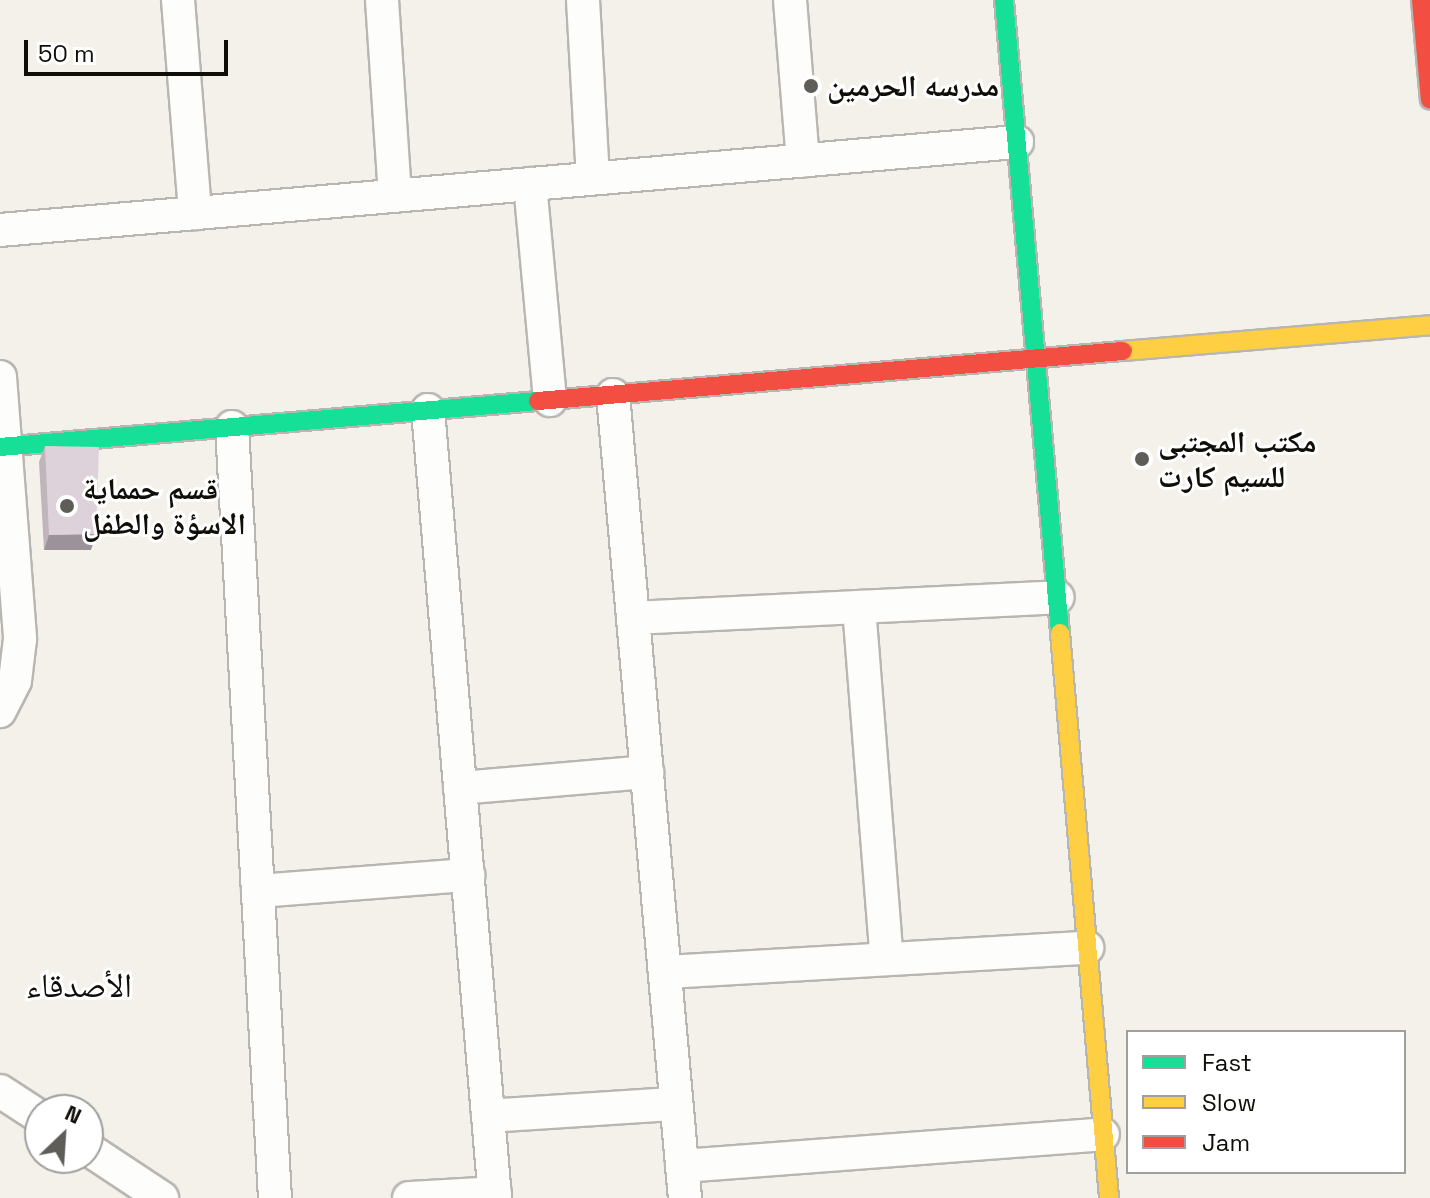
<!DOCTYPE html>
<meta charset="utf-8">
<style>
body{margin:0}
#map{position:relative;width:1430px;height:1198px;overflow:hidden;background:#f4f1ea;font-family:"Space Grotesk","Noto Naskh Arabic",sans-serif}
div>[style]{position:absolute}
.roads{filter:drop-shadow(2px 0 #b9b6b1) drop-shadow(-2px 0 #b9b6b1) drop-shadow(0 2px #b9b6b1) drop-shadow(0 -2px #b9b6b1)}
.street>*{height:32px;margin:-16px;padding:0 16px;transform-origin:16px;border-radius:16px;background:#fdfdfc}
.fast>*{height:18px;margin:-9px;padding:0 9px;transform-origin:9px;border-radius:9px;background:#16e098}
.slow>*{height:18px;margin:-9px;padding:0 9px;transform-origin:9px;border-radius:9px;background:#ffcf43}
.jam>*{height:18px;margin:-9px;padding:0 9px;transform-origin:9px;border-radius:9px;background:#f24e42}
.wall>*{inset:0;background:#bfb5bb}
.shaded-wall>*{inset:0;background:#9b9399}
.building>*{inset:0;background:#ded2da}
.dots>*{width:22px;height:22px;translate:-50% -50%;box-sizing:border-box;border:4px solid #fff;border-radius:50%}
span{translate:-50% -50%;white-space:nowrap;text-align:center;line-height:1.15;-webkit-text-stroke:6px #fff;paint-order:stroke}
.poi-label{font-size:30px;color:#0f0e09;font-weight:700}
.left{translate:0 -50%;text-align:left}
.quarter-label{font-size:34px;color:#0f0e09}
.legend{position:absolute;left:1126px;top:1030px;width:280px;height:144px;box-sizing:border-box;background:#fff;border:2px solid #9f9f9d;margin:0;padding:10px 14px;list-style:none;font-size:24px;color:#0f0e09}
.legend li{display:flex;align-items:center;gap:16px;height:40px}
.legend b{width:40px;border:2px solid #9f9f9d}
.north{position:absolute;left:24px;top:1094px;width:80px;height:80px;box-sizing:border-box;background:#fff;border:2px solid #9f9f9d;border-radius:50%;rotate:25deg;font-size:22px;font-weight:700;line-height:32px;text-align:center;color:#0f0e09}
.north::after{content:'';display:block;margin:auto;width:28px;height:36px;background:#5f5d58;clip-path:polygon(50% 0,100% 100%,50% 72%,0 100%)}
.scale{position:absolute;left:24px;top:40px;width:204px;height:36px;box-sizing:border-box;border:4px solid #0f0e09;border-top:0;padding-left:10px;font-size:24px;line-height:28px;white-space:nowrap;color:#0f0e09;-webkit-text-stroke:6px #fff;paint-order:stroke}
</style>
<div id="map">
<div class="roads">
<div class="street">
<div style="left:178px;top:0;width:214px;rotate:85.4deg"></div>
<div style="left:382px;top:0;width:196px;rotate:86.2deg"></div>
<div style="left:583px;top:0;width:178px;rotate:86.8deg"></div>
<div style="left:790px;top:0;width:161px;rotate:85.4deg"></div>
<div style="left:530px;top:184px;width:217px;rotate:84.7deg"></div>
<div style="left:0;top:230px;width:1021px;rotate:-4.95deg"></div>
<div style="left:0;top:377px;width:263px;rotate:85.6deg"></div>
<div style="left:20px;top:639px;width:42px;rotate:96.8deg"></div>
<div style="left:15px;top:681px;width:34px;rotate:117deg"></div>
<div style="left:613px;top:395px;width:806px;rotate:84.88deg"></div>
<div style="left:428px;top:410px;width:791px;rotate:85.14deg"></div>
<div style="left:232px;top:427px;width:772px;rotate:86.81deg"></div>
<div style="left:859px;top:607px;width:353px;rotate:85.5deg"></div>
<div style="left:633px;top:618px;width:425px;rotate:-2.8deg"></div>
<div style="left:460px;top:788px;width:188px;rotate:-4.9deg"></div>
<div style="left:258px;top:891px;width:211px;rotate:-4.4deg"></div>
<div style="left:665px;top:972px;width:423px;rotate:-3.3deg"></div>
<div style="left:0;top:1091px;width:48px;rotate:33deg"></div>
<div style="left:488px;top:1116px;width:188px;rotate:-3.7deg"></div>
<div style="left:88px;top:1149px;width:89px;rotate:33.5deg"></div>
<div style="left:682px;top:1166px;width:422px;rotate:-4.3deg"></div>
<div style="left:409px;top:1198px;width:86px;rotate:-3.3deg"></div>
</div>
<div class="fast">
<div style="left:1004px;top:0;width:635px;rotate:84.94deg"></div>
<div style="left:0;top:447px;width:540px;rotate:-4.89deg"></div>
</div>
<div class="slow">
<div style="left:1123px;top:351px;width:308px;rotate:-4.8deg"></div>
<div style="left:1060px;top:633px;width:567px;rotate:85.04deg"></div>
</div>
<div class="jam">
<div style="left:1421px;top:0;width:100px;rotate:84.9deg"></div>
<div style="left:538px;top:401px;width:587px;rotate:-4.89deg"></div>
</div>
</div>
<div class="wall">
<div style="clip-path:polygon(45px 446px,91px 550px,44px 550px,39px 462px)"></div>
</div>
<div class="shaded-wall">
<div style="clip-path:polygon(96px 534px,91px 550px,44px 550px,49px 535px)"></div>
</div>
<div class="building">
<div style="clip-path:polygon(45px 446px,99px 447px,96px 534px,49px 535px)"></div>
</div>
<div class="dots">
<div style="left:811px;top:86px;background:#5f5d58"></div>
<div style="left:1142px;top:459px;background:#5f5d58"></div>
<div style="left:67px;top:506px;background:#5f5d58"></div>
</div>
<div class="poi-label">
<span class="left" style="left:827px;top:86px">مدرسه الحرمين</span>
<span class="left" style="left:1158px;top:459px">مكتب المجتبى<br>للسيم كارت</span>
<span class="left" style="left:83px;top:506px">قسم حمماية<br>الاسؤة والطفل</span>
</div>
<div class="quarter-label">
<span style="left:79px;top:986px">الأصدقاء</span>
</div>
<ul class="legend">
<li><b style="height:10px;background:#16e098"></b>Fast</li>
<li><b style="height:10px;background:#ffcf43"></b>Slow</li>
<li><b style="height:10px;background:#f24e42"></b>Jam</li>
</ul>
<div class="north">N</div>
<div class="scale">50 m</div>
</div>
